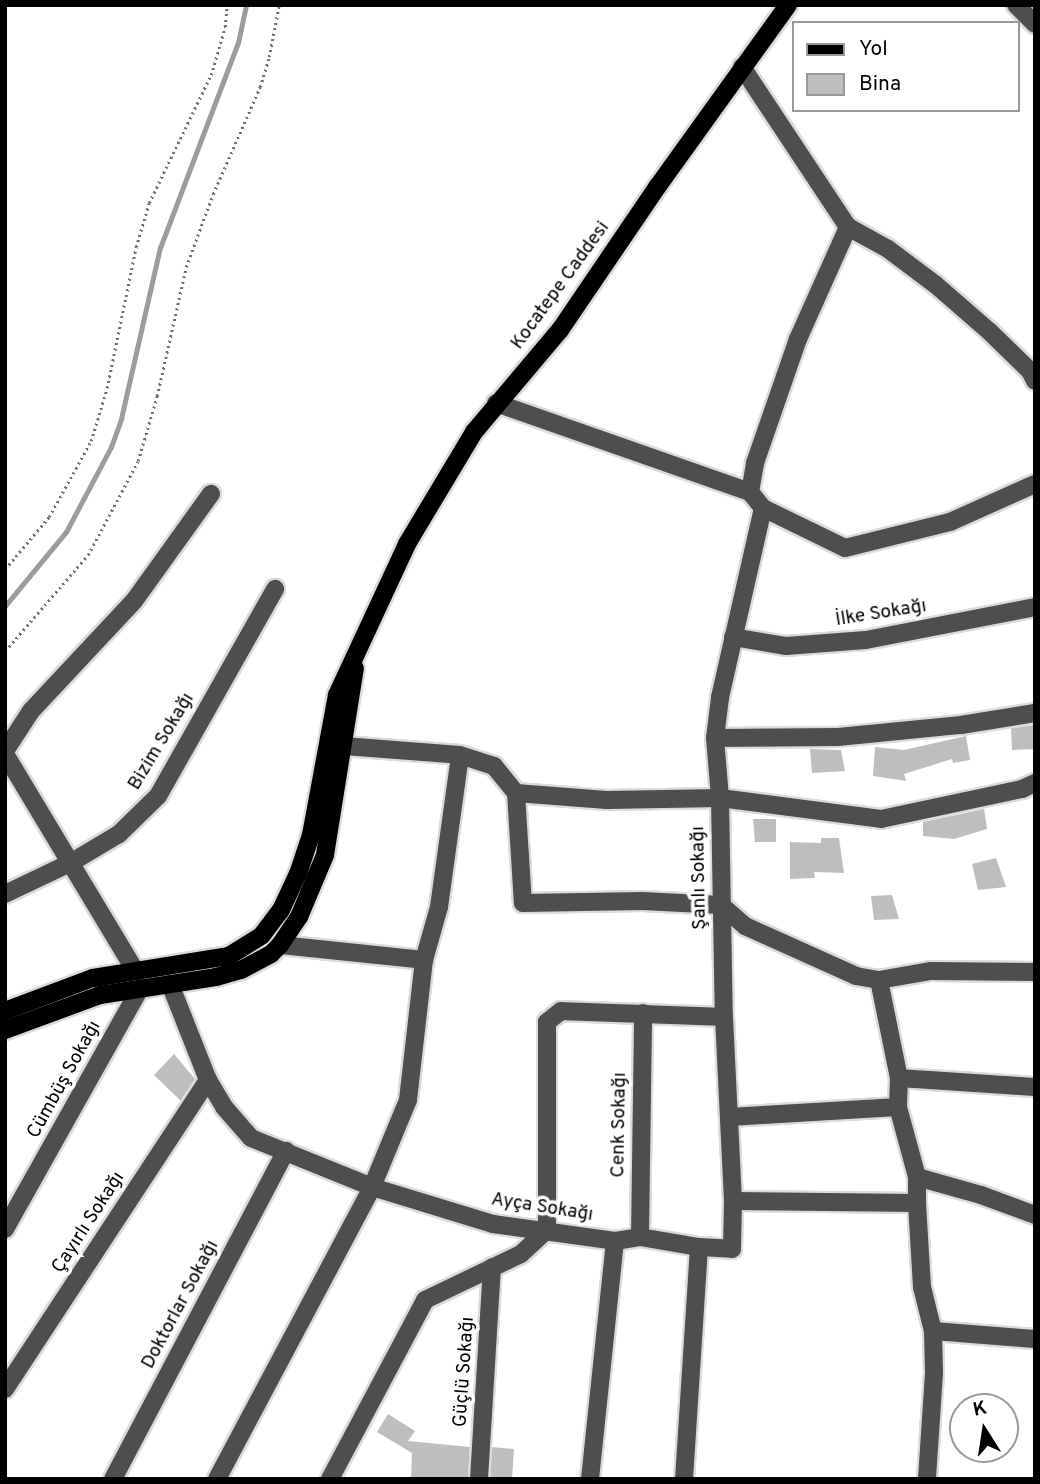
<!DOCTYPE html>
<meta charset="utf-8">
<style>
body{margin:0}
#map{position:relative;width:1040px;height:1484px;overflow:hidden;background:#fff;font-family:Overpass,sans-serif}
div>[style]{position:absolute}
.stream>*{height:4.5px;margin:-2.25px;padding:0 2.25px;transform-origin:2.25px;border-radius:2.25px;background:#9c9c9c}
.building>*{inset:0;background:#bebebe}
.path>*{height:2.5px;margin-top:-1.25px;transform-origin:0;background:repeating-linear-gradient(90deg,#707070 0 2px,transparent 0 5.5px)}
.roads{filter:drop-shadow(2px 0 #dbdbdb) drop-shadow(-2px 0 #dbdbdb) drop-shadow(0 2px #dbdbdb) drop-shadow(0 -2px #dbdbdb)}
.minor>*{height:18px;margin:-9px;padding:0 9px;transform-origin:9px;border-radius:9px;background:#4e4e4e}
.major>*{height:18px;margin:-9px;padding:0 9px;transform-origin:9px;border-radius:9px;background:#000}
span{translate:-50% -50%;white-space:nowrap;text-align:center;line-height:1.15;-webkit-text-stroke:7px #fff;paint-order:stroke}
.street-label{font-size:19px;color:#000}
.frame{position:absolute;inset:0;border:7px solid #000;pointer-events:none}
.legend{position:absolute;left:792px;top:21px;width:228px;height:91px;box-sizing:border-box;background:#fff;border:2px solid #999;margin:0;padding:9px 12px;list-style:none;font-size:21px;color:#000}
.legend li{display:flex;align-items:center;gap:14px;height:35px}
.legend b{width:35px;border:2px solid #999}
.north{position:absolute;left:949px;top:1393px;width:70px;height:70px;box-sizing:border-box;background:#fff;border:2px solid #999;border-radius:50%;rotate:348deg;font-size:19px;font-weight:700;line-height:28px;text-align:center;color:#000}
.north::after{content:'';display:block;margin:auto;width:24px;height:32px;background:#000;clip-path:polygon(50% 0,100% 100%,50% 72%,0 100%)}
</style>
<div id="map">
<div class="stream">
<div style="left:5px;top:606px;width:96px;rotate:-50.5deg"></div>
<div style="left:66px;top:532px;width:96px;rotate:-62.1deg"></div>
<div style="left:111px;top:447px;width:30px;rotate:-70deg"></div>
<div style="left:121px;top:419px;width:175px;rotate:-77.2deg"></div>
<div style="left:160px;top:248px;width:219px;rotate:-69.2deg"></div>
<div style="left:238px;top:43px;width:39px;rotate:-78deg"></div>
</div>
<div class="building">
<div style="clip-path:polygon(1035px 725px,1035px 749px,1012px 750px,1011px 728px)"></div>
<div style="clip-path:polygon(966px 736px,970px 760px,953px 763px,952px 759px,904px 774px,906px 781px,873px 776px,875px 747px,904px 750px)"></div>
<div style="clip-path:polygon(810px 749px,841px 750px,845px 771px,812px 773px)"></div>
<div style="clip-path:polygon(984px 809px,987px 829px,954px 839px,923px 836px,923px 822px)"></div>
<div style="clip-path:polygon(753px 819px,776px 819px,776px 842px,755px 842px)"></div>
<div style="clip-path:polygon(821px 838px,839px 838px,844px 873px,814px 872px,815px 878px,790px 879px,790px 842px,821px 843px)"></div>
<div style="clip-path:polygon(996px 858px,1006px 887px,978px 890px,972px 864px)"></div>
<div style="clip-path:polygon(892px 895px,899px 919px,874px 920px,871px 896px)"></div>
<div style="clip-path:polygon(174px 1054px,195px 1079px,181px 1101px,154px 1075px)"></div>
<div style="clip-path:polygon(388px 1414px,415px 1431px,408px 1441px,470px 1447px,468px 1479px,411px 1479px,412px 1453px,377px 1432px)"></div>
<div style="clip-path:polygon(492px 1447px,514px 1449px,512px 1479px,490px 1479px)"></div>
</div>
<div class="path">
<div style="left:5px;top:569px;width:68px;rotate:-49.8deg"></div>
<div style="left:49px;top:517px;width:87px;rotate:-61.1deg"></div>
<div style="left:91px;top:441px;width:55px;rotate:-73.2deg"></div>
<div style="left:107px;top:388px;width:144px;rotate:-78.4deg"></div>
<div style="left:136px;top:247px;width:46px;rotate:-73.5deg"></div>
<div style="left:149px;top:203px;width:142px;rotate:-64.2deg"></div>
<div style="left:211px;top:75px;width:50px;rotate:-73.7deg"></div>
<div style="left:225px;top:27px;width:22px;rotate:-85deg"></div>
<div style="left:5px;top:651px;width:127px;rotate:-49.2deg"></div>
<div style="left:88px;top:555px;width:106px;rotate:-62deg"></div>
<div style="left:138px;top:461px;width:68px;rotate:-73.7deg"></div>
<div style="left:157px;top:396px;width:132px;rotate:-77.3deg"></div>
<div style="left:186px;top:267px;width:78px;rotate:-69.7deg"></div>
<div style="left:213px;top:194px;width:117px;rotate:-66.3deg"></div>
<div style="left:260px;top:87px;width:31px;rotate:-73deg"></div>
<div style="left:269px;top:57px;width:53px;rotate:-79.1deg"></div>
</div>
<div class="roads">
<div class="minor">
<div style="left:1016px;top:5px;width:27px;rotate:45deg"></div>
<div style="left:742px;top:67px;width:192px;rotate:56.5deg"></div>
<div style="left:848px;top:227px;width:46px;rotate:28.8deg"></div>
<div style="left:888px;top:249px;width:60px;rotate:36.9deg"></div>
<div style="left:936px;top:285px;width:70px;rotate:41deg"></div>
<div style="left:989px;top:331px;width:57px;rotate:44.3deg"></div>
<div style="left:1030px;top:371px;width:11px;rotate:63deg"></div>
<div style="left:496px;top:403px;width:269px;rotate:19.3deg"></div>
<div style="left:750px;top:492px;width:21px;rotate:51deg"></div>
<div style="left:763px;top:508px;width:91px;rotate:26deg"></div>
<div style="left:845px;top:548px;width:108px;rotate:-13.9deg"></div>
<div style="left:950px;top:522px;width:93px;rotate:-24.1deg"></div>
<div style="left:750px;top:492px;width:29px;rotate:-80deg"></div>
<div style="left:755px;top:463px;width:131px;rotate:-70.9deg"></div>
<div style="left:798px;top:339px;width:123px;rotate:-65.9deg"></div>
<div style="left:763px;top:508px;width:195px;rotate:102.8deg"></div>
<div style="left:720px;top:698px;width:40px;rotate:97.1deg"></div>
<div style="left:715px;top:738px;width:123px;rotate:-0.5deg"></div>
<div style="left:838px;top:737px;width:124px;rotate:-5.6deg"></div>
<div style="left:961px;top:725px;width:75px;rotate:-9.2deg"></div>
<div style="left:733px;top:637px;width:54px;rotate:9.6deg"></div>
<div style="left:786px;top:646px;width:80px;rotate:-4.3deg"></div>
<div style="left:866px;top:640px;width:172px;rotate:-11deg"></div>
<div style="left:715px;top:738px;width:60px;rotate:85.2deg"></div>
<div style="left:720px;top:798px;width:219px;rotate:89deg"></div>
<div style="left:344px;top:746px;width:116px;rotate:4.4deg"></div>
<div style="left:460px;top:755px;width:36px;rotate:18deg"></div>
<div style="left:494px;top:766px;width:35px;rotate:51deg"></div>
<div style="left:516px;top:793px;width:91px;rotate:4.4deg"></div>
<div style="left:607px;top:800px;width:113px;rotate:-1deg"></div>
<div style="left:720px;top:798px;width:162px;rotate:7.4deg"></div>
<div style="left:881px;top:819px;width:144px;rotate:-12deg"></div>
<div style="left:1022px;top:789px;width:14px;rotate:-25deg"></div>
<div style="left:5px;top:751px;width:48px;rotate:-57deg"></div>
<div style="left:31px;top:711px;width:151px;rotate:-46.9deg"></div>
<div style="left:134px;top:601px;width:132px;rotate:-54.3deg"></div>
<div style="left:5px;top:754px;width:252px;rotate:59deg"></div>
<div style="left:516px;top:793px;width:110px;rotate:86.4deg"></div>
<div style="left:523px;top:903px;width:120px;rotate:-1deg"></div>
<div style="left:643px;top:901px;width:78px;rotate:2.9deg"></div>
<div style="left:721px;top:905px;width:32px;rotate:41deg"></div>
<div style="left:745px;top:926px;width:122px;rotate:24.2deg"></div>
<div style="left:856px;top:976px;width:23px;rotate:10deg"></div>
<div style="left:879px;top:980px;width:53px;rotate:-9.8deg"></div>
<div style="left:931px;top:971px;width:104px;rotate:0.6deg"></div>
<div style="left:5px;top:894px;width:74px;rotate:-25.5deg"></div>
<div style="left:72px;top:862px;width:55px;rotate:-30.8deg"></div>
<div style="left:119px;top:834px;width:54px;rotate:-44.3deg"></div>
<div style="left:158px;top:796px;width:238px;rotate:-60.5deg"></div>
<div style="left:280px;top:945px;width:145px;rotate:5.9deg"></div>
<div style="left:879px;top:980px;width:100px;rotate:78.5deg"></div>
<div style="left:899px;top:1078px;width:29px;rotate:92deg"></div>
<div style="left:898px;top:1107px;width:73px;rotate:74.8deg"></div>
<div style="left:917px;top:1177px;width:26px;rotate:90deg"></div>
<div style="left:170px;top:984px;width:103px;rotate:68.4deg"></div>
<div style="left:208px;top:1080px;width:31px;rotate:59deg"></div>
<div style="left:224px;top:1107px;width:41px;rotate:48.9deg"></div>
<div style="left:251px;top:1138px;width:131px;rotate:22deg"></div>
<div style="left:372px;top:1187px;width:127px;rotate:17deg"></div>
<div style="left:493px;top:1224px;width:123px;rotate:7.9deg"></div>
<div style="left:615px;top:1241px;width:25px;rotate:-9deg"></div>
<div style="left:640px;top:1237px;width:60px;rotate:9.6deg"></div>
<div style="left:699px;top:1247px;width:232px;rotate:93.7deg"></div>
<div style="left:899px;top:1078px;width:136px;rotate:3.8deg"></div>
<div style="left:729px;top:1117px;width:169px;rotate:-3.4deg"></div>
<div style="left:917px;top:1177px;width:66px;rotate:15.7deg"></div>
<div style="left:981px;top:1195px;width:58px;rotate:20.3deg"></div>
<div style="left:5px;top:1229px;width:276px;rotate:-60.7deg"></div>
<div style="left:640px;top:1237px;width:224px;rotate:-89.2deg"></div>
<div style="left:699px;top:1247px;width:33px;rotate:3deg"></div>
<div style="left:732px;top:1249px;width:48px;rotate:-88.8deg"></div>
<div style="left:733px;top:1201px;width:184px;rotate:0.6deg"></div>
<div style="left:917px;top:1203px;width:84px;rotate:86.6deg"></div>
<div style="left:922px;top:1287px;width:45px;rotate:76deg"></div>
<div style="left:933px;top:1331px;width:42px;rotate:88.6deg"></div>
<div style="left:934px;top:1373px;width:106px;rotate:93.8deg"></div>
<div style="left:933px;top:1331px;width:102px;rotate:4.5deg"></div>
<div style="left:5px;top:1389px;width:370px;rotate:-56.7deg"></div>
<div style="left:113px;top:1479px;width:371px;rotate:-62.2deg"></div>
<div style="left:217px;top:1479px;width:331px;rotate:-62deg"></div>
<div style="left:372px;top:1187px;width:94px;rotate:-67.5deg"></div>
<div style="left:408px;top:1100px;width:141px;rotate:-83.5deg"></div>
<div style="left:424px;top:960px;width:55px;rotate:-74.2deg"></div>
<div style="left:439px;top:907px;width:153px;rotate:-82.1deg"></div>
<div style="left:330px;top:1479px;width:203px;rotate:-62deg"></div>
<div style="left:425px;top:1300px;width:106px;rotate:-25.6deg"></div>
<div style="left:521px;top:1254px;width:35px;rotate:-43deg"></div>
<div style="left:547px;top:1230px;width:208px;rotate:-90deg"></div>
<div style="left:547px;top:1022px;width:18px;rotate:-38deg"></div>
<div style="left:561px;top:1011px;width:163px;rotate:2.1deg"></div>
<div style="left:724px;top:1017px;width:184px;rotate:87.2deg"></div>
<div style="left:479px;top:1479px;width:212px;rotate:-86.5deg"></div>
<div style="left:590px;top:1479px;width:239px;rotate:-84deg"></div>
</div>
<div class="major">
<div style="left:5px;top:1011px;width:94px;rotate:-20.6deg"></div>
<div style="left:93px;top:978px;width:138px;rotate:-9.2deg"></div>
<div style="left:229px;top:956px;width:39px;rotate:-32deg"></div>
<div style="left:262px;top:935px;width:31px;rotate:-53deg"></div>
<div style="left:281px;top:910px;width:40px;rotate:-65deg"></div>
<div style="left:298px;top:874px;width:41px;rotate:-71.6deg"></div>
<div style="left:311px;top:835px;width:142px;rotate:-79.5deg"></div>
<div style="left:337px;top:695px;width:166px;rotate:-65.1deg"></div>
<div style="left:407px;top:544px;width:131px;rotate:-59.1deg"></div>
<div style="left:474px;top:432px;width:133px;rotate:-49.9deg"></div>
<div style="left:560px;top:330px;width:174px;rotate:-55.8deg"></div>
<div style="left:658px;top:186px;width:223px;rotate:-54.3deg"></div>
<div style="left:5px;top:1030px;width:101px;rotate:-20.2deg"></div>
<div style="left:100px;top:995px;width:117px;rotate:-8.8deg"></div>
<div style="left:216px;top:977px;width:26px;rotate:-16deg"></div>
<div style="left:241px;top:970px;width:34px;rotate:-28deg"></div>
<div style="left:271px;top:954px;width:13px;rotate:-45deg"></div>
<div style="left:280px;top:945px;width:34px;rotate:-56deg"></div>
<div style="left:299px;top:917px;width:67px;rotate:-67.2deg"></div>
<div style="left:325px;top:855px;width:189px;rotate:-80.9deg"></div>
</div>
</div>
<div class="street-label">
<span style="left:561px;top:286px;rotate:-54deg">Kocatepe Caddesi</span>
<span style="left:881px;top:614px;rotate:-9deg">İlke Sokağı</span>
<span style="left:162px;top:742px;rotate:-59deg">Bizim Sokağı</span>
<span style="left:700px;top:878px;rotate:-91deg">Şanlı Sokağı</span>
<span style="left:65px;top:1080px;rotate:-61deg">Cümbüş Sokağı</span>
<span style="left:620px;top:1125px;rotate:-89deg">Cenk Sokağı</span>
<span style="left:542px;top:1208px;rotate:9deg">Ayça Sokağı</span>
<span style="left:89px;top:1223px;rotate:-57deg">Çayırlı Sokağı</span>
<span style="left:181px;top:1305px;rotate:-62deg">Doktorlar Sokağı</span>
<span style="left:465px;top:1372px;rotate:-86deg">Güçlü Sokağı</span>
</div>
<div class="frame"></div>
<ul class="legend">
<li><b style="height:9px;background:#000"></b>Yol</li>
<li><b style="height:19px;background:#bebebe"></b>Bina</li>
</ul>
<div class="north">K</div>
</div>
